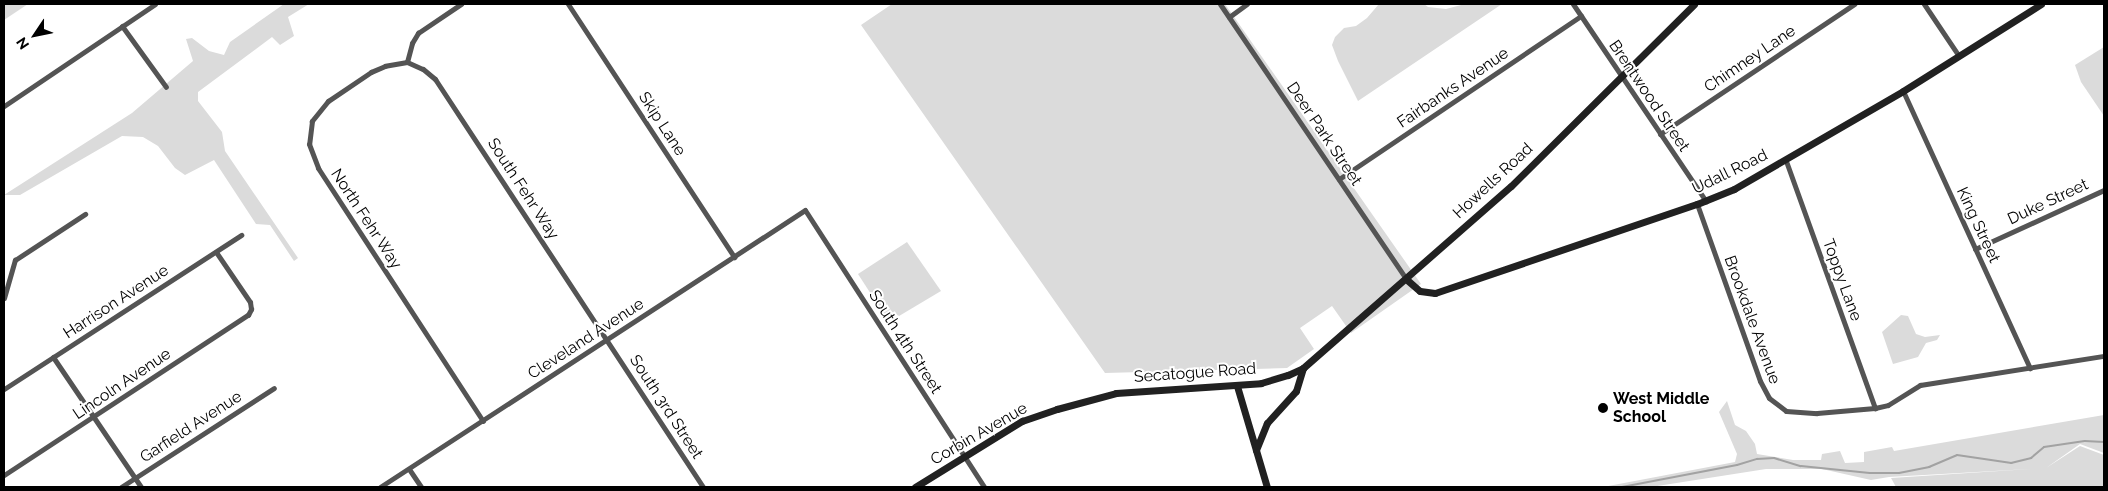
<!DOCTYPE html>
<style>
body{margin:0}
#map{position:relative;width:2108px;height:491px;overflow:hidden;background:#fff;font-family:Raleway,sans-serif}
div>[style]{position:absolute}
.green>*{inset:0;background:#dbdbdb}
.stream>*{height:2px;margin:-1px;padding:0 1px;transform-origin:1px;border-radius:1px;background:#a2a2a2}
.street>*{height:5px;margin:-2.5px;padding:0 2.5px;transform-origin:2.5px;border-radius:2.5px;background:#545454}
.secondary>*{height:7px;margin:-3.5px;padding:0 3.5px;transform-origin:3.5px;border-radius:3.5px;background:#212121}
.dots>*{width:14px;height:14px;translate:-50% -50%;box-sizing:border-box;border:2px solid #fff;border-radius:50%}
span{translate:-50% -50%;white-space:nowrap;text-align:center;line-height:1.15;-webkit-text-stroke:4px #fff;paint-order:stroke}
.street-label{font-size:16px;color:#000}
.poi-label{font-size:16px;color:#000;font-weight:700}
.left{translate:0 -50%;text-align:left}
.frame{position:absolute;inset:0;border:5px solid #000;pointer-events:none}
.north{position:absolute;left:10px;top:10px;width:50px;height:50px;-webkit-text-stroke:4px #fff;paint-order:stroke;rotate:236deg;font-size:14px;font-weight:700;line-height:20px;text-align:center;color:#000}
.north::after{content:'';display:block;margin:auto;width:18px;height:22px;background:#000;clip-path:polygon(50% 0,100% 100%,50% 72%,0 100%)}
</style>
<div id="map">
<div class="green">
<div style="clip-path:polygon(4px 4px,28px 4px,4px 20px)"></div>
<div style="clip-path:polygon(284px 4px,309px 4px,288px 17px,294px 36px,280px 45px,272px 37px,198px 92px,198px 101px,222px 132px,225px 151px,298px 258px,294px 261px,270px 225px,256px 224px,214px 160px,185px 175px,175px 168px,158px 146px,143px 137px,122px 136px,20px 195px,4px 195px,132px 113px,193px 61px,186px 39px,192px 38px,209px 51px,224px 55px,230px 42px)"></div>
<div style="clip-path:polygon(892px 4px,1225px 4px,1421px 284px,1351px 333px,1332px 306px,1300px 328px,1314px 349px,1287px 368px,1105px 373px,861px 25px)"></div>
<div style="clip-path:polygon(1379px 4px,1424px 4px,1428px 7px,1446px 9px,1465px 4px,1502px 4px,1358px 101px,1338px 61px,1332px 45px,1335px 37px,1344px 28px,1356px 26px,1367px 18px)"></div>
<div style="clip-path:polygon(2104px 47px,2104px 116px,2081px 82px,2075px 65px)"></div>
<div style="clip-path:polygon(907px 242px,941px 291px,889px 322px,858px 274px)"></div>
<div style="clip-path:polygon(1901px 315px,1908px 316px,1916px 334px,1925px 337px,1940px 335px,1937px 340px,1926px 343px,1918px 357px,1893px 364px,1882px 332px)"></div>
<div style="clip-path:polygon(1727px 401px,1735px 425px,1746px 431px,1755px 444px,1757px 454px,1793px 460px,1821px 460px,1822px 454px,1840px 451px,1845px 463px,1864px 462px,1864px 452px,1892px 447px,1894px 451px,2104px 415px,2104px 453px,2080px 444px,2046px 468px,2080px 446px,2104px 455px,2104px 487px,1896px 487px,1891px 478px,2045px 468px,1889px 477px,1871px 480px,1822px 469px,1766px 469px,1651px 487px,1603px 487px,1735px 462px,1737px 454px,1719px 412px)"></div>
</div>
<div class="stream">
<div style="left:1622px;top:487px;width:117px;rotate:-10.8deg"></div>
<div style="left:1737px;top:465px;width:21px;rotate:-17deg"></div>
<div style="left:1757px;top:459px;width:17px;rotate:-3deg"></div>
<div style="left:1774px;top:458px;width:28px;rotate:17deg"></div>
<div style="left:1801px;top:466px;width:69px;rotate:5.8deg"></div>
<div style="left:1870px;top:473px;width:29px"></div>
<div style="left:1899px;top:473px;width:31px;rotate:-11deg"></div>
<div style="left:1929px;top:467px;width:30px;rotate:-23deg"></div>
<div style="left:1957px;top:455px;width:55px;rotate:8.4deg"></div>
<div style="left:2011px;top:463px;width:21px;rotate:-14deg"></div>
<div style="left:2031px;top:458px;width:17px;rotate:-40deg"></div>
<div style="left:2044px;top:447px;width:41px;rotate:-8.3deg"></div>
<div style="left:2085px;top:441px;width:19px;rotate:3deg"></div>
</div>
<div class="street">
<div style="left:568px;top:4px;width:303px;rotate:56.7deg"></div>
<div style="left:1220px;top:4px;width:332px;rotate:55.9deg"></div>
<div style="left:1573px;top:4px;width:238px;rotate:56deg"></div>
<div style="left:1924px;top:4px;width:63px;rotate:56.1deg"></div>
<div style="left:1229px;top:17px;width:22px;rotate:-36deg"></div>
<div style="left:122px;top:26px;width:75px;rotate:54.2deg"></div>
<div style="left:407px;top:62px;width:17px;rotate:24deg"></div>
<div style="left:423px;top:69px;width:16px;rotate:40deg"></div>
<div style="left:435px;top:79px;width:488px;rotate:56.7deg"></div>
<div style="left:407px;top:62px;width:22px;rotate:170deg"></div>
<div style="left:385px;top:66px;width:15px;rotate:157deg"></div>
<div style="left:371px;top:72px;width:52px;rotate:146deg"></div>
<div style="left:328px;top:101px;width:26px;rotate:129deg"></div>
<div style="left:312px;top:121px;width:23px;rotate:97deg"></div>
<div style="left:309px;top:144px;width:26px;rotate:69deg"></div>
<div style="left:318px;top:168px;width:302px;rotate:56.9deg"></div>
<div style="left:407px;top:62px;width:20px;rotate:-75deg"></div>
<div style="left:412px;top:43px;width:12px;rotate:-59deg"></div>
<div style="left:418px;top:33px;width:52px;rotate:-34deg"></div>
<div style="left:1903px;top:91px;width:305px;rotate:65.4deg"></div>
<div style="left:4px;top:106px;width:182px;rotate:-34deg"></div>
<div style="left:1660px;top:134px;width:234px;rotate:-33.8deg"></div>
<div style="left:1786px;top:161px;width:263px;rotate:70.2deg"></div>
<div style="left:1339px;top:179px;width:292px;rotate:-34deg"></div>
<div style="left:1697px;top:204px;width:188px;rotate:70.4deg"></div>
<div style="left:1760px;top:381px;width:19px;rotate:62deg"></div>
<div style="left:1769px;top:398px;width:21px;rotate:37deg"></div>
<div style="left:1786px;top:411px;width:31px;rotate:4deg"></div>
<div style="left:1817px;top:413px;width:58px;rotate:-4.9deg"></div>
<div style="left:1875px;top:408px;width:13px;rotate:-13deg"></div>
<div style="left:1888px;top:405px;width:38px;rotate:-32deg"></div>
<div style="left:1920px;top:385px;width:186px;rotate:-9deg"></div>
<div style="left:1975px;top:249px;width:142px;rotate:-24.6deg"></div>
<div style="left:4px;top:298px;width:40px;rotate:-74deg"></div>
<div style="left:15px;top:260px;width:84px;rotate:-33.3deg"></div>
<div style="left:53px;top:357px;width:157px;rotate:55.9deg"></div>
<div style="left:4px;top:389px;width:283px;rotate:-33deg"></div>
<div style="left:409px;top:469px;width:22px;rotate:56deg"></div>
<div style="left:4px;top:475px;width:292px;rotate:-33.3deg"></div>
<div style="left:248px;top:315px;width:7px;rotate:-63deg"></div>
<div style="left:251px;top:309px;width:7px;rotate:-98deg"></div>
<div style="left:250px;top:302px;width:60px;rotate:-124.2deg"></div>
<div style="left:121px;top:487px;width:182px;rotate:-32.9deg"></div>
<div style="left:380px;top:487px;width:507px;rotate:-33.09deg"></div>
<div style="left:805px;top:210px;width:330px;rotate:57.1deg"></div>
</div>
<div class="secondary">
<div style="left:1406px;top:279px;width:18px;rotate:41deg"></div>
<div style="left:1420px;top:291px;width:15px;rotate:8deg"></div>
<div style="left:1435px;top:293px;width:277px;rotate:-18.8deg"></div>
<div style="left:1697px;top:204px;width:40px;rotate:-22deg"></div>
<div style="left:1734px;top:189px;width:195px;rotate:-30.1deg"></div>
<div style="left:1903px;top:91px;width:163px;rotate:-32.2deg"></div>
<div style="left:1237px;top:386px;width:105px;rotate:73.5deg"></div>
<div style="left:1256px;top:450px;width:29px;rotate:-68deg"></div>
<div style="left:1267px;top:423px;width:43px;rotate:-47.8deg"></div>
<div style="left:1296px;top:391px;width:24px;rotate:-73deg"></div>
<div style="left:915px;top:487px;width:126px;rotate:-31.7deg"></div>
<div style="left:1022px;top:421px;width:37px;rotate:-19deg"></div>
<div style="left:1057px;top:409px;width:61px;rotate:-15.2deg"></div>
<div style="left:1116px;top:393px;width:145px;rotate:-3.9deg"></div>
<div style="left:1261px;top:383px;width:28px;rotate:-17deg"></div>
<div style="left:1288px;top:375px;width:17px;rotate:-25deg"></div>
<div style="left:1303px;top:368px;width:276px;rotate:-41.2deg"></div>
<div style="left:1511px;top:186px;width:258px;rotate:-44.8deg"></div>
</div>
<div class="dots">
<div style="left:1603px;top:408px;background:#000"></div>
</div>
<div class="street-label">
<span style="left:1750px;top:59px;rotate:-34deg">Chimney Lane</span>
<span style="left:1453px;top:88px;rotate:-34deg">Fairbanks Avenue</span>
<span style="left:1649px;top:96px;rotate:56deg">Brentwood Street</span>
<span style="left:662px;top:124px;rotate:57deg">Skip Lane</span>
<span style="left:1324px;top:134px;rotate:56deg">Deer Park Street</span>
<span style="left:1730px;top:172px;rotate:-26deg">Udall Road</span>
<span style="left:1493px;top:181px;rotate:-43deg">Howells Road</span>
<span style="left:523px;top:189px;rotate:57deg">South Fehr Way</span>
<span style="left:2048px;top:202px;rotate:-25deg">Duke Street</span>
<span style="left:366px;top:219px;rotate:57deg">North Fehr Way</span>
<span style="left:1978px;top:225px;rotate:65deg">King Street</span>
<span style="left:1842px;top:280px;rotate:70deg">Toppy Lane</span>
<span style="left:116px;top:302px;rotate:-33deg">Harrison Avenue</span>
<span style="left:1752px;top:320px;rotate:70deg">Brookdale Avenue</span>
<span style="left:586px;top:339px;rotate:-33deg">Cleveland Avenue</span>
<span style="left:905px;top:342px;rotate:57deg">South 4th Street</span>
<span style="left:1195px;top:373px;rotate:-4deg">Secatogue Road</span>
<span style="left:122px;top:384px;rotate:-34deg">Lincoln Avenue</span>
<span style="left:666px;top:407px;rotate:57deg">South 3rd Street</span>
<span style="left:191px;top:427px;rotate:-33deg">Garfield Avenue</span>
<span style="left:979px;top:434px;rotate:-30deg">Corbin Avenue</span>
</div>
<div class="poi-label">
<span class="left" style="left:1613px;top:408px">West Middle<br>School</span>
</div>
<div class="frame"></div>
<div class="north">N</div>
</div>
